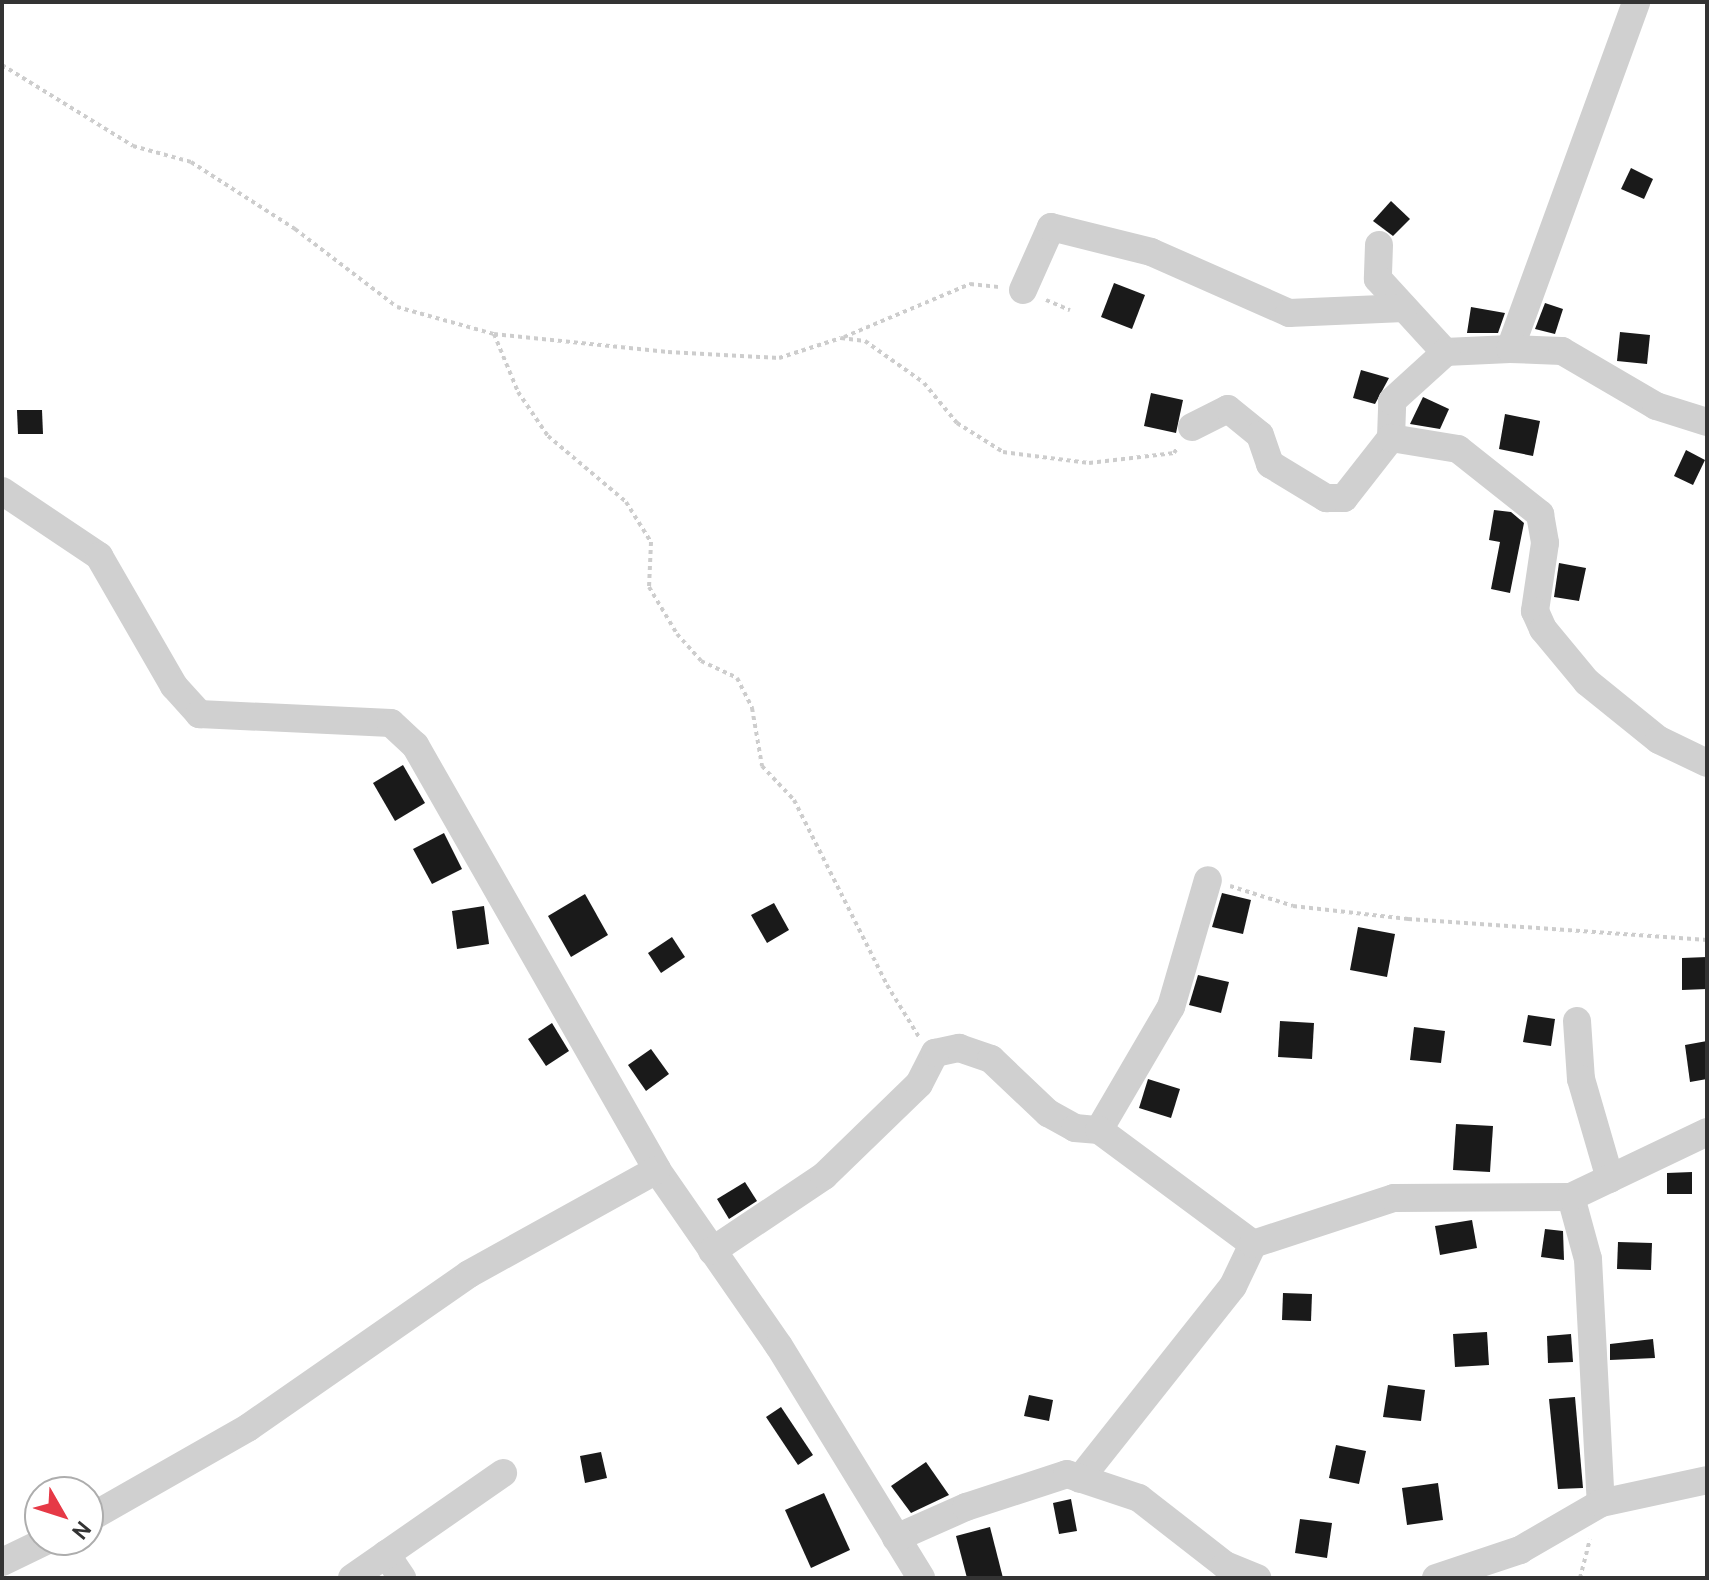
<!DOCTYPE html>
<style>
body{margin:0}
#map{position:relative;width:1709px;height:1580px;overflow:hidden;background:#fff;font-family:Cabin,sans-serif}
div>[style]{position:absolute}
.building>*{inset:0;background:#1a1a1a}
.path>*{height:4px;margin-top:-2px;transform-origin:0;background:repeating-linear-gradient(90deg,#cdcdcd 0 4px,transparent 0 8px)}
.minor>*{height:28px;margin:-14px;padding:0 14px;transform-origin:14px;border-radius:14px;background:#d0d0d0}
span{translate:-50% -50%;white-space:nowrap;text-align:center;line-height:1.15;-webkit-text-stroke:8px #fff;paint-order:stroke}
.frame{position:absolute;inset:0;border:4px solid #333;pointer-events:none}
.north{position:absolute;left:24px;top:1476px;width:80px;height:80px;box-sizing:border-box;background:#fff;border:2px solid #adadad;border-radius:50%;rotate:129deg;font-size:22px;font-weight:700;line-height:32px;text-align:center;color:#333}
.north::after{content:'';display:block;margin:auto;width:28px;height:36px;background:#e63946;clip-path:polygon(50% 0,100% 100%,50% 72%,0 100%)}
</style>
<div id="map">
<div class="building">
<div style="clip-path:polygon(1631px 168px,1653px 179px,1644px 199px,1621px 189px)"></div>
<div style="clip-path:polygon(1391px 201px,1410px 219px,1393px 236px,1373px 221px)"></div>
<div style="clip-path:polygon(1114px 283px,1145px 295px,1132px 329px,1101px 317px)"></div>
<div style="clip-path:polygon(1545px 303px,1563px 309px,1555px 334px,1535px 329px)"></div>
<div style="clip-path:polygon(1471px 307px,1505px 313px,1498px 333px,1467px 333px)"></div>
<div style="clip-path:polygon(1620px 332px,1650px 335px,1647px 364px,1617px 361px)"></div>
<div style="clip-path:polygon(1361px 370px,1389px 378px,1375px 404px,1353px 398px)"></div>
<div style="clip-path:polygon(1151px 393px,1183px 400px,1176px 433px,1144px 426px)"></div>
<div style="clip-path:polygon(1423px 397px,1449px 409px,1440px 429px,1410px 424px)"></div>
<div style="clip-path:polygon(17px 410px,42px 410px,43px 434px,18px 434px)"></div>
<div style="clip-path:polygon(1505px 414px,1540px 421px,1533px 456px,1499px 449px)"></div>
<div style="clip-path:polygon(1686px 450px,1705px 460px,1693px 485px,1674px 476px)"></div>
<div style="clip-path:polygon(1494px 510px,1511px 512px,1524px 523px,1510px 593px,1491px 589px,1500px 542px,1489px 540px)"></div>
<div style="clip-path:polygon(1559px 563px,1586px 568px,1579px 601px,1554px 597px)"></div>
<div style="clip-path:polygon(403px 765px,425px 803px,395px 821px,373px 783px)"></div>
<div style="clip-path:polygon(444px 833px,462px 869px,432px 884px,413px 849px)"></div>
<div style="clip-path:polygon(1222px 893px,1251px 900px,1243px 934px,1212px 927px)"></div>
<div style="clip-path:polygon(585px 894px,608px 935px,571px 957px,548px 916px)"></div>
<div style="clip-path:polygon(774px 903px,789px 930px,767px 943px,751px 915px)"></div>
<div style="clip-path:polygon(484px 906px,489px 944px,457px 949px,452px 911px)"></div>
<div style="clip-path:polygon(1358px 927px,1395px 934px,1387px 977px,1350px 970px)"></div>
<div style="clip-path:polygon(672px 937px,685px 957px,661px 973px,648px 953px)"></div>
<div style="clip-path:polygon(1707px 957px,1707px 989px,1682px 990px,1682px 958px)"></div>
<div style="clip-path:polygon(1198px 975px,1229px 982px,1221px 1013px,1189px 1005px)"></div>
<div style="clip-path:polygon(1528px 1015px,1555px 1019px,1551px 1046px,1523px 1042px)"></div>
<div style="clip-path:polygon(1280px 1021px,1314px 1023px,1312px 1059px,1278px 1057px)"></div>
<div style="clip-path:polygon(552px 1023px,569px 1051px,546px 1066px,528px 1039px)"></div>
<div style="clip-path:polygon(1414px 1027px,1445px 1031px,1441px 1063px,1410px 1060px)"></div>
<div style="clip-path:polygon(1707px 1041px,1707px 1079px,1690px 1082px,1685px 1045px)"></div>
<div style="clip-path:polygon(651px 1049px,669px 1074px,646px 1091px,628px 1065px)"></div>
<div style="clip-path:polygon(1148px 1079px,1180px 1089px,1171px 1118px,1139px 1108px)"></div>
<div style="clip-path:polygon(1456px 1124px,1493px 1126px,1490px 1172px,1453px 1170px)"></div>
<div style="clip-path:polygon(1692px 1172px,1692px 1194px,1667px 1194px,1667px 1173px)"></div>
<div style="clip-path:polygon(745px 1182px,757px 1201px,729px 1219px,717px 1199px)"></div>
<div style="clip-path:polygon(1472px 1220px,1477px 1248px,1440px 1255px,1435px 1226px)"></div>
<div style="clip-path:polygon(1545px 1229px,1563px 1231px,1564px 1260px,1541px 1257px)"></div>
<div style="clip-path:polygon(1618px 1242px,1652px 1243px,1651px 1270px,1617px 1269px)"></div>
<div style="clip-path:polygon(1283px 1293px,1312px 1294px,1311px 1321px,1282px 1320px)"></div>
<div style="clip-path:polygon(1487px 1332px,1489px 1365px,1455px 1367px,1453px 1334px)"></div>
<div style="clip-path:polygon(1571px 1334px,1573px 1362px,1548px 1363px,1547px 1336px)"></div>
<div style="clip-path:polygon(1653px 1339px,1655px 1358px,1610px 1360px,1610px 1344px)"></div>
<div style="clip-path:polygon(1388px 1385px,1425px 1390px,1421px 1421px,1383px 1417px)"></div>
<div style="clip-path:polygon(1029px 1395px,1053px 1400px,1049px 1421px,1024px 1416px)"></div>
<div style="clip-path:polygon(1575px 1397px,1583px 1488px,1558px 1489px,1549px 1399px)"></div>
<div style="clip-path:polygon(781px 1407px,813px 1455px,798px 1465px,766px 1417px)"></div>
<div style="clip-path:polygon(1336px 1445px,1366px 1451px,1359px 1484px,1329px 1478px)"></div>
<div style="clip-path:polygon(601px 1452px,607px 1478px,585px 1483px,580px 1456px)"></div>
<div style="clip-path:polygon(926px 1462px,949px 1495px,911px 1513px,891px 1486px)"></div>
<div style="clip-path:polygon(1438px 1483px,1443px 1520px,1407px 1525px,1402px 1488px)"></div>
<div style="clip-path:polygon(824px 1493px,850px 1550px,811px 1568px,785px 1510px)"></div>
<div style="clip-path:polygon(1071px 1499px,1077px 1531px,1059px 1534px,1053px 1503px)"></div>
<div style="clip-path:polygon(1300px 1519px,1332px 1523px,1327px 1558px,1295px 1553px)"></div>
<div style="clip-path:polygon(990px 1527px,1003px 1578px,967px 1578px,956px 1536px)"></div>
</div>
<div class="path">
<div style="left:2px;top:65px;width:154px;rotate:31.7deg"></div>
<div style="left:133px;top:146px;width:60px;rotate:15.4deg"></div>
<div style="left:191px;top:162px;width:124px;rotate:32.8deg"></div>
<div style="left:295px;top:229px;width:128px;rotate:37.4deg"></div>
<div style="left:397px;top:307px;width:101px;rotate:15.6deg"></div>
<div style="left:494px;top:334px;width:175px;rotate:5.9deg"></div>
<div style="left:668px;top:352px;width:111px;rotate:3.1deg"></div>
<div style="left:779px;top:358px;width:65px;rotate:-17.9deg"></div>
<div style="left:841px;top:338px;width:24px;rotate:7deg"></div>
<div style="left:865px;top:341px;width:72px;rotate:35.4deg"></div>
<div style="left:924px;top:383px;width:52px;rotate:50.5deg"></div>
<div style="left:957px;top:423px;width:54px;rotate:32.2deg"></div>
<div style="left:1003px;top:452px;width:87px;rotate:7.3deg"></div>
<div style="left:1089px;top:463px;width:86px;rotate:-6.7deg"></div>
<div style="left:1174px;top:453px;width:7px;rotate:-56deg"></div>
<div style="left:1046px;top:300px;width:26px;rotate:23deg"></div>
<div style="left:494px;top:334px;width:63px;rotate:67.5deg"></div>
<div style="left:518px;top:392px;width:53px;rotate:55.7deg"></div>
<div style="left:548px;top:436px;width:102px;rotate:40.2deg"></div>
<div style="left:626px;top:502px;width:47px;rotate:58deg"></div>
<div style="left:651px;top:542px;width:45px;rotate:92.5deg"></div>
<div style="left:649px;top:587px;width:55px;rotate:59.2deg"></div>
<div style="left:677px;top:634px;width:36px;rotate:48deg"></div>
<div style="left:701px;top:661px;width:40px;rotate:25deg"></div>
<div style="left:737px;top:678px;width:34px;rotate:63deg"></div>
<div style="left:752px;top:708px;width:59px;rotate:80.2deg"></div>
<div style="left:762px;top:766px;width:47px;rotate:46.7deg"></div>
<div style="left:794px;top:800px;width:207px;rotate:63.3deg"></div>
<div style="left:887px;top:985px;width:61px;rotate:58.4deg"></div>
<div style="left:844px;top:337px;width:137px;rotate:-22.8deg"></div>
<div style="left:970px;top:284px;width:30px;rotate:6deg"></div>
<div style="left:1230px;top:886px;width:66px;rotate:17.6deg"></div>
<div style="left:1293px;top:906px;width:116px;rotate:6.4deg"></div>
<div style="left:1408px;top:919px;width:300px;rotate:4deg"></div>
<div style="left:1580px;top:1578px;width:40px;rotate:-75.6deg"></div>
</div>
<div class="minor">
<div style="left:1379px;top:245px;width:34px;rotate:92deg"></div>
<div style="left:1378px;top:279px;width:99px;rotate:47.5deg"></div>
<div style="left:1445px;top:352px;width:65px;rotate:-2.6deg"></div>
<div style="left:1510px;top:349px;width:369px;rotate:-70deg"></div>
<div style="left:1023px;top:290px;width:69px;rotate:-66deg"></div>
<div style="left:1051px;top:227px;width:103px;rotate:14deg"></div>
<div style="left:1151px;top:252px;width:151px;rotate:23.8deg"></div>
<div style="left:1289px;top:313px;width:115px;rotate:-2.5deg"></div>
<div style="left:1510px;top:349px;width:52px;rotate:2.2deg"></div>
<div style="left:1562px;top:351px;width:109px;rotate:30.3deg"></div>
<div style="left:1656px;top:406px;width:53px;rotate:17.4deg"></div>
<div style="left:1192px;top:427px;width:40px;rotate:-26.6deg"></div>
<div style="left:1228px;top:409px;width:41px;rotate:39.1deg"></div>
<div style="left:1260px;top:435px;width:31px;rotate:71deg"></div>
<div style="left:1270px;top:464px;width:66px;rotate:31.3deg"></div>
<div style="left:1326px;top:498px;width:18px"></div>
<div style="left:1344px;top:498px;width:76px;rotate:-51.9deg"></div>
<div style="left:1391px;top:438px;width:37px;rotate:-88deg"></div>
<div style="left:1392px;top:401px;width:73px;rotate:-42.2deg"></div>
<div style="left:1391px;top:438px;width:68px;rotate:9.3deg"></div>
<div style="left:1458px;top:449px;width:105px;rotate:38.4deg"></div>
<div style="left:1540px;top:514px;width:29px;rotate:80deg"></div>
<div style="left:1545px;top:543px;width:69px;rotate:98.4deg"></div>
<div style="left:1535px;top:611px;width:20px;rotate:66deg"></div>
<div style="left:1543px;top:629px;width:69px;rotate:50.3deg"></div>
<div style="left:1587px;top:682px;width:92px;rotate:38.9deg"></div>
<div style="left:1659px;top:740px;width:53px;rotate:25.6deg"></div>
<div style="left:2px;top:491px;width:117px;rotate:33.8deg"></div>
<div style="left:99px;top:556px;width:150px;rotate:60deg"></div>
<div style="left:174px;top:686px;width:38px;rotate:48deg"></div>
<div style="left:199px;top:714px;width:192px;rotate:2.7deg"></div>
<div style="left:391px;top:723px;width:33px;rotate:43deg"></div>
<div style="left:415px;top:745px;width:489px;rotate:60.3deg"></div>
<div style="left:657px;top:1170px;width:214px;rotate:55.3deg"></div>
<div style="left:779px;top:1346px;width:272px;rotate:58.5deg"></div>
<div style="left:1577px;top:1021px;width:58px;rotate:86.1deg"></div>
<div style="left:1581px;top:1079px;width:104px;rotate:73.8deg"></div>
<div style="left:1099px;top:1130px;width:143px;rotate:-59.7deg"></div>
<div style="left:1171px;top:1007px;width:132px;rotate:-73.8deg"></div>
<div style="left:1571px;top:1197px;width:64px;rotate:74.7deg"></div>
<div style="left:1588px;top:1259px;width:244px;rotate:87deg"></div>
<div style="left:712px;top:1251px;width:135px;rotate:-33.8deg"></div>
<div style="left:824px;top:1176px;width:132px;rotate:-44.1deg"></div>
<div style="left:919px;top:1084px;width:35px;rotate:-63deg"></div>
<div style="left:935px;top:1053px;width:25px;rotate:-12deg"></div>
<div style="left:959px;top:1048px;width:34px;rotate:19deg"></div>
<div style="left:991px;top:1059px;width:79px;rotate:43.5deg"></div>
<div style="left:1048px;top:1113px;width:31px;rotate:29deg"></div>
<div style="left:1075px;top:1128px;width:24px;rotate:5deg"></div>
<div style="left:1099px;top:1130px;width:192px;rotate:36.5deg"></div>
<div style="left:1080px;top:1479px;width:246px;rotate:-51.6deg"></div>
<div style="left:1233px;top:1286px;width:47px;rotate:-64.5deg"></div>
<div style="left:1253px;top:1244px;width:148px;rotate:-18.1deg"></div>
<div style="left:1394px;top:1198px;width:177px;rotate:-0.3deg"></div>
<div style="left:1571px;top:1197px;width:151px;rotate:-25.5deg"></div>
<div style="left:88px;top:1519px;width:185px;rotate:-29.7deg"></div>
<div style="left:249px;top:1427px;width:268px;rotate:-34.8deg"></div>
<div style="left:469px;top:1274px;width:215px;rotate:-29deg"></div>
<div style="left:896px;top:1538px;width:77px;rotate:-23.9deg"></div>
<div style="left:966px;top:1507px;width:106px;rotate:-18.1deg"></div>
<div style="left:1067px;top:1474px;width:76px;rotate:18.4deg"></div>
<div style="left:1139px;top:1498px;width:109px;rotate:37.9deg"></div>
<div style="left:1225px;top:1565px;width:35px;rotate:22deg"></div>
<div style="left:386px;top:1554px;width:29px;rotate:56deg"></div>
<div style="left:2px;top:1562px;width:51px;rotate:-25.6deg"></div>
<div style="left:352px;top:1578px;width:184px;rotate:-34.8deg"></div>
<div style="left:1436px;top:1578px;width:89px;rotate:-18.4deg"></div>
<div style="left:1520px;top:1550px;width:94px;rotate:-30.1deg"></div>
<div style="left:1601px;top:1503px;width:108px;rotate:-12.2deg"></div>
</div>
<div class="frame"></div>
<div class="north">N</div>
</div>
